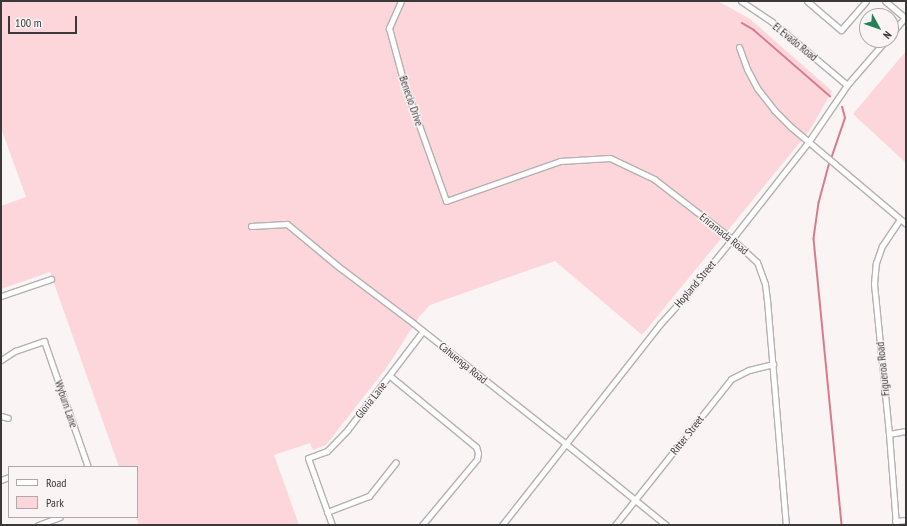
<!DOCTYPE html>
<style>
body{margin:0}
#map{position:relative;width:907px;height:526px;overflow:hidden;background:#faf4f5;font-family:"PT Sans Narrow",sans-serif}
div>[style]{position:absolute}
.green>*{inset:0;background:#fcd6db}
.stream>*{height:1.5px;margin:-0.75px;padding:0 0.75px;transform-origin:0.75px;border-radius:0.75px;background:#d87c8d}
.roads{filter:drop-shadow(1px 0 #b5b0b1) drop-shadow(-1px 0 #b5b0b1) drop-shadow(0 1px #b5b0b1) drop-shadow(0 -1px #b5b0b1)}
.minor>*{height:5px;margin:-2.5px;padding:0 2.5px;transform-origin:2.5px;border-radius:2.5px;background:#fff}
span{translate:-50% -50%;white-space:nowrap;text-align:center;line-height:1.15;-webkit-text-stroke:3px #faf4f5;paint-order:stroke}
.street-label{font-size:11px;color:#3b3839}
.frame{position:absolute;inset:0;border:2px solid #3b3839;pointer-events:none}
.legend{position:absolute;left:8px;top:466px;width:130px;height:52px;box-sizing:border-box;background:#faf4f5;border:1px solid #aea9aa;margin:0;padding:5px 7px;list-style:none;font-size:12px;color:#3b3839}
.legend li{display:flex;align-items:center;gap:8px;height:20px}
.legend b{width:20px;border:1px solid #aea9aa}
.north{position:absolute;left:859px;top:8px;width:40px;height:40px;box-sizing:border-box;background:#faf4f5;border:1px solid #aea9aa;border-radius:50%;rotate:130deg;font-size:11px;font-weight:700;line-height:16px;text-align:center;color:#3b3839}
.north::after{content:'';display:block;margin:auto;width:14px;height:18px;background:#268056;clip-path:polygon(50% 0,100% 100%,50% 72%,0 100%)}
.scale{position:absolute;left:8px;top:16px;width:69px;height:18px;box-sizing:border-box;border:2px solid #3b3839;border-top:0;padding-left:5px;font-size:12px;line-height:14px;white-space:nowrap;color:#3b3839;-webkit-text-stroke:3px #faf4f5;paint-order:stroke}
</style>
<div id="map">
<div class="green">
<div style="clip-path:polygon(1px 1px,718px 1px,750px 19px,832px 91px,810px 130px,642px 335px,555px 261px,430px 305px,419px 317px,387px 367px,326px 445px,313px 450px,310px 443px,274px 455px,299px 525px,139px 525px,136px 517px,137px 467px,119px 467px,50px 272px,1px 289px,1px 206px,26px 197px,1px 128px)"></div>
<div style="clip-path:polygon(906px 51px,906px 163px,853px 114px)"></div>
</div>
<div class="stream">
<div style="left:742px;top:23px;width:14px;rotate:30deg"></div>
<div style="left:754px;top:30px;width:101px;rotate:41deg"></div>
<div style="left:831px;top:159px;width:43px;rotate:-71.1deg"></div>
<div style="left:845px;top:118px;width:11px;rotate:-105deg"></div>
<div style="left:830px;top:162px;width:42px;rotate:105deg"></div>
<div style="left:819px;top:203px;width:36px;rotate:98deg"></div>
<div style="left:814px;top:239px;width:287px;rotate:84.4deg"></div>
</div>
<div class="roads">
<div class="minor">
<div style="left:401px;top:1px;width:30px;rotate:114deg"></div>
<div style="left:389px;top:28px;width:54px;rotate:74.9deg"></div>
<div style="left:403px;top:80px;width:128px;rotate:70.4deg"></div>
<div style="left:446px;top:201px;width:121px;rotate:-19.3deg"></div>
<div style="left:560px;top:161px;width:50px;rotate:-3.4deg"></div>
<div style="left:610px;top:158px;width:49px;rotate:25.5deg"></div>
<div style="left:654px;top:179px;width:98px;rotate:37.6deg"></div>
<div style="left:732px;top:239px;width:34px;rotate:43deg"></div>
<div style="left:757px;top:262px;width:23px;rotate:70deg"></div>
<div style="left:765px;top:284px;width:16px;rotate:83deg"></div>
<div style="left:767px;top:300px;width:226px;rotate:85.2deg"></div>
<div style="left:741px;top:1px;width:37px;rotate:34deg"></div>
<div style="left:772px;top:22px;width:98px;rotate:40deg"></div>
<div style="left:807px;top:1px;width:45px;rotate:40.5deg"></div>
<div style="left:841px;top:30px;width:38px;rotate:-49deg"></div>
<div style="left:885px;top:1px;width:26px;rotate:40deg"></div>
<div style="left:891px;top:34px;width:23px;rotate:-50deg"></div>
<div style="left:739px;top:47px;width:23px;rotate:70deg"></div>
<div style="left:747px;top:69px;width:21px;rotate:62deg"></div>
<div style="left:757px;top:88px;width:28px;rotate:52deg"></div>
<div style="left:774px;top:110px;width:24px;rotate:45deg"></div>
<div style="left:791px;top:127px;width:150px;rotate:40.1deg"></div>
<div style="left:251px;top:226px;width:36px;rotate:-3deg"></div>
<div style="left:287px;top:224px;width:67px;rotate:39.6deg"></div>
<div style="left:339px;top:267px;width:93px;rotate:37.1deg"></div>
<div style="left:413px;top:323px;width:195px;rotate:38.3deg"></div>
<div style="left:566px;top:444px;width:129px;rotate:39deg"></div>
<div style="left:1px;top:296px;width:53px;rotate:-18.8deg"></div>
<div style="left:1px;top:360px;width:17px;rotate:-33deg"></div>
<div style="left:15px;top:351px;width:31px;rotate:-19deg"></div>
<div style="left:44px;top:341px;width:133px;rotate:70.8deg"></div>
<div style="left:390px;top:376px;width:112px;rotate:39.5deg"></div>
<div style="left:476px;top:447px;width:6px;rotate:72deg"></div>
<div style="left:478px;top:453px;width:6px;rotate:99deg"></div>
<div style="left:477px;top:459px;width:86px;rotate:129.8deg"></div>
<div style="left:1px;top:416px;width:7px;rotate:16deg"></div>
<div style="left:889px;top:434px;width:17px;rotate:-10deg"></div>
<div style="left:1px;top:480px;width:9px;rotate:-21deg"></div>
<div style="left:327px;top:512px;width:45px;rotate:-20.9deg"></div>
<div style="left:369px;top:496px;width:43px;rotate:-51.5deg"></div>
<div style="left:895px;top:521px;width:11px;rotate:-5deg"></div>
<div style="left:38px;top:525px;width:23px;rotate:-20deg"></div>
<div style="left:332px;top:525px;width:71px;rotate:-109.7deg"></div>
<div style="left:308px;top:458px;width:20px;rotate:-20deg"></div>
<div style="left:327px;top:451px;width:30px;rotate:-46deg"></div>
<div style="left:348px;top:429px;width:123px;rotate:-52.6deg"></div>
<div style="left:502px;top:525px;width:256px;rotate:-51.8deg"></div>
<div style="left:660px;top:324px;width:43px;rotate:-47.8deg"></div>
<div style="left:689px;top:292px;width:68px;rotate:-50.9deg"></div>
<div style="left:732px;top:239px;width:125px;rotate:-51.8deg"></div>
<div style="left:809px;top:141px;width:68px;rotate:-55.8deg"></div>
<div style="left:847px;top:85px;width:60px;rotate:-49.1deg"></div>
<div style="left:615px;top:525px;width:186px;rotate:-51.5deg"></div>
<div style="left:731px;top:379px;width:20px;rotate:-27deg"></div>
<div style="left:749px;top:370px;width:25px;rotate:-14deg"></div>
<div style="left:896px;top:525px;width:91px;rotate:-94.4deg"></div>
<div style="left:889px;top:434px;width:151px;rotate:-95.7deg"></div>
<div style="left:874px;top:284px;width:21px;rotate:-85deg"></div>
<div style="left:876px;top:263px;width:18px;rotate:-71deg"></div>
<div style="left:882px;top:246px;width:32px;rotate:-56deg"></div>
</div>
</div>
<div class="street-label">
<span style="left:795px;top:42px;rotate:39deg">El Evado Road</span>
<span style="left:411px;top:101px;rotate:71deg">Benecio Drive</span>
<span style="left:724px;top:234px;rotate:39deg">Enramada Road</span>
<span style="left:695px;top:284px;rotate:-50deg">Hopland Street</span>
<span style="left:463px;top:363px;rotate:39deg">Cahuenga Road</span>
<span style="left:883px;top:369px;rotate:-96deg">Figueroa Road</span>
<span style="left:371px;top:400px;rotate:-52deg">Gloria Lane</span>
<span style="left:66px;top:404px;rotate:71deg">Wyburn Lane</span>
<span style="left:687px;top:435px;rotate:-52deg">Ritter Street</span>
</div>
<div class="frame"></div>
<ul class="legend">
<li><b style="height:5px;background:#fff"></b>Road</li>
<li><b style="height:11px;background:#fcd6db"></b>Park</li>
</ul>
<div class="north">N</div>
<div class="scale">100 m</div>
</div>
